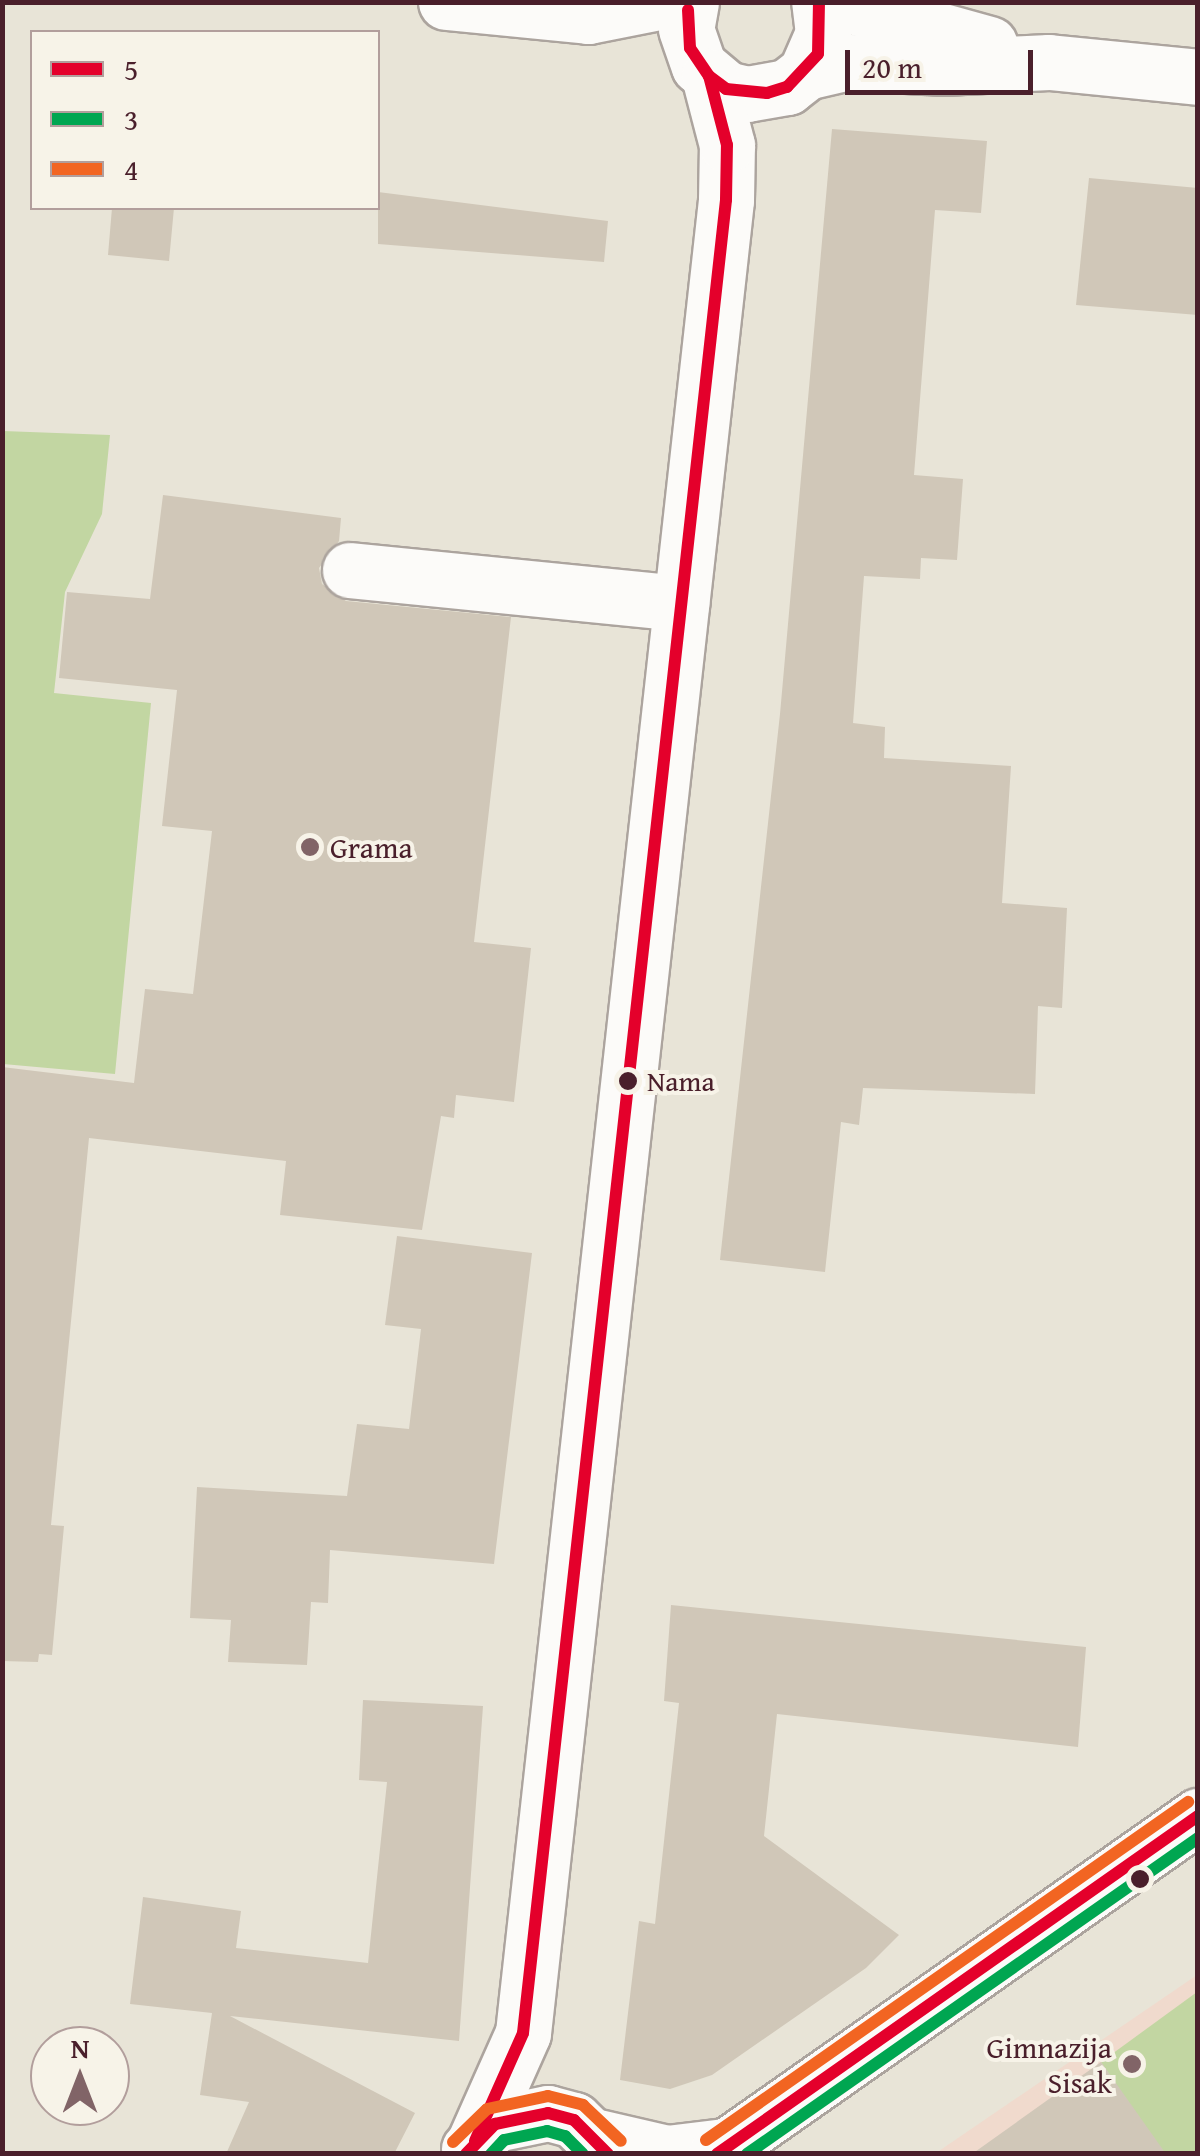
<!DOCTYPE html>
<style>
body{margin:0}
#map{position:relative;width:1200px;height:2156px;overflow:hidden;background:#e8e4d7;font-family:"Gentium Book Plus",serif}
div>[style]{position:absolute}
.built>*{inset:0;background:#f0dacd}
.green>*{inset:0;background:#c2d6a2}
.building>*{inset:0;background:#d0c7b8}
.roads{filter:drop-shadow(2px 0 #aca49e) drop-shadow(-2px 0 #aca49e) drop-shadow(0 2px #aca49e) drop-shadow(0 -2px #aca49e)}
.street>*{height:55px;margin:-27.5px;padding:0 27.5px;transform-origin:27.5px;border-radius:27.5px;background:#fcfbf9}
.bus-1>*{height:12px;margin:-6px;padding:0 6px;transform-origin:6px;border-radius:6px;background:#e4002b}
.bus-2>*{height:12px;margin:-6px;padding:0 6px;transform-origin:6px;border-radius:6px;background:#00a651}
.bus-3>*{height:12px;margin:-6px;padding:0 6px;transform-origin:6px;border-radius:6px;background:#f26522}
.dots>*{width:28px;height:28px;translate:-50% -50%;box-sizing:border-box;border:5px solid #f7f3e8;border-radius:50%}
span{translate:-50% -50%;white-space:nowrap;text-align:center;line-height:1.15;-webkit-text-stroke:8px #f7f3e8;paint-order:stroke}
.bus-label{font-size:28px;color:#4a1f2b}
.left{translate:0 -50%;text-align:left}
.poi-label{font-size:30px;color:#4a1f2b}
.right{translate:-100% -50%;text-align:right}
.frame{position:absolute;inset:0;border:5px solid #4a1f2b;pointer-events:none}
.legend{position:absolute;left:30px;top:30px;width:350px;height:180px;box-sizing:border-box;background:#f7f3e8;border:2px solid #b29e9c;margin:0;padding:12px 18px;list-style:none;font-size:30px;color:#4a1f2b}
.legend li{display:flex;align-items:center;gap:20px;height:50px}
.legend b{width:50px;border:2px solid #b29e9c}
.north{position:absolute;left:30px;top:2026px;width:100px;height:100px;box-sizing:border-box;background:#f7f3e8;border:2px solid #b29e9c;border-radius:50%;rotate:0deg;font-size:28px;font-weight:700;line-height:40px;text-align:center;color:#4a1f2b}
.north::after{content:'';display:block;margin:auto;width:35px;height:45px;background:#816467;clip-path:polygon(50% 0,100% 100%,50% 72%,0 100%)}
.scale{position:absolute;left:845px;top:50px;width:188px;height:45px;box-sizing:border-box;border:5px solid #4a1f2b;border-top:0;padding-left:12px;font-size:30px;line-height:35px;white-space:nowrap;color:#4a1f2b;-webkit-text-stroke:8px #f7f3e8;paint-order:stroke}
</style>
<div id="map">
<div class="built">
<div style="clip-path:polygon(1197px 1975px,1197px 2153px,936px 2153px)"></div>
</div>
<div class="green">
<div style="clip-path:polygon(3px 431px,110px 435px,102px 514px,65px 592px,54px 693px,151px 703px,115px 1074px,3px 1064px)"></div>
<div style="clip-path:polygon(1197px 1992px,1197px 2153px,1162px 2153px,1101px 2062px)"></div>
</div>
<div class="building">
<div style="clip-path:polygon(832px 129px,987px 141px,981px 213px,935px 210px,914px 475px,963px 479px,957px 560px,921px 558px,920px 579px,864px 576px,853px 723px,885px 727px,884px 758px,1011px 766px,1002px 903px,1067px 908px,1062px 1008px,1038px 1006px,1035px 1094px,863px 1088px,859px 1125px,841px 1122px,825px 1272px,720px 1260px,780px 714px)"></div>
<div style="clip-path:polygon(1089px 178px,1198px 188px,1198px 315px,1076px 305px)"></div>
<div style="clip-path:polygon(378px 192px,608px 221px,604px 262px,378px 244px)"></div>
<div style="clip-path:polygon(112px 208px,174px 208px,169px 261px,108px 255px)"></div>
<div style="clip-path:polygon(163px 495px,341px 518px,339px 541px,319px 568px,322px 584px,346px 601px,511px 617px,474px 942px,531px 948px,514px 1102px,456px 1095px,454px 1118px,441px 1116px,422px 1230px,280px 1215px,286px 1161px,89px 1138px,51px 1525px,64px 1526px,52px 1655px,39px 1654px,38px 1662px,2px 1661px,2px 1067px,134px 1083px,145px 989px,193px 994px,212px 831px,162px 826px,177px 690px,59px 678px,67px 592px,150px 599px)"></div>
<div style="clip-path:polygon(397px 1236px,532px 1253px,494px 1564px,330px 1550px,328px 1603px,311px 1602px,307px 1665px,228px 1662px,231px 1620px,190px 1618px,197px 1487px,347px 1496px,357px 1424px,409px 1429px,421px 1329px,385px 1325px)"></div>
<div style="clip-path:polygon(671px 1605px,1086px 1647px,1078px 1747px,777px 1714px,764px 1836px,899px 1935px,866px 1968px,712px 2075px,670px 2089px,620px 2080px,639px 1921px,655px 1924px,679px 1703px,664px 1701px)"></div>
<div style="clip-path:polygon(363px 1700px,483px 1706px,459px 2041px,230px 2016px,415px 2113px,394px 2154px,226px 2154px,249px 2102px,200px 2095px,212px 2013px,130px 2004px,143px 1897px,241px 1911px,236px 1948px,368px 1963px,387px 1782px,359px 1780px)"></div>
<div style="clip-path:polygon(1101px 2062px,1166px 2154px,972px 2154px)"></div>
</div>
<div class="roads">
<div class="street">
<div style="left:446px;top:2px;width:143px;rotate:5.6deg"></div>
<div style="left:588px;top:16px;width:72px;rotate:-11.2deg"></div>
<div style="left:691px;top:2px;width:27px;rotate:100deg"></div>
<div style="left:686px;top:29px;width:39px;rotate:71deg"></div>
<div style="left:699px;top:66px;width:35px;rotate:40deg"></div>
<div style="left:726px;top:89px;width:22px;rotate:13deg"></div>
<div style="left:747px;top:94px;width:41px;rotate:-9.9deg"></div>
<div style="left:787px;top:87px;width:24px;rotate:-38deg"></div>
<div style="left:806px;top:72px;width:43px;rotate:-66.4deg"></div>
<div style="left:823px;top:33px;width:31px;rotate:-97deg"></div>
<div style="left:837px;top:2px;width:158px;rotate:15.4deg"></div>
<div style="left:806px;top:72px;width:44px;rotate:-13.1deg"></div>
<div style="left:849px;top:62px;width:94px;rotate:3deg"></div>
<div style="left:943px;top:67px;width:106px;rotate:-2.7deg"></div>
<div style="left:1049px;top:62px;width:150px;rotate:5.7deg"></div>
<div style="left:350px;top:570px;width:333px;rotate:5.7deg"></div>
<div style="left:598px;top:2137px;width:71px;rotate:13.1deg"></div>
<div style="left:667px;top:2153px;width:58px;rotate:-6.9deg"></div>
<div style="left:475px;top:2141px;width:118px;rotate:-66deg"></div>
<div style="left:523px;top:2033px;width:1844px;rotate:-83.68deg"></div>
<div style="left:726px;top:200px;width:55px;rotate:-89deg"></div>
<div style="left:727px;top:145px;width:71px;rotate:-104.6deg"></div>
<div style="left:469px;top:2149px;width:36px;rotate:-44deg"></div>
<div style="left:495px;top:2124px;width:54px;rotate:-11.7deg"></div>
<div style="left:548px;top:2113px;width:27px;rotate:15deg"></div>
<div style="left:574px;top:2120px;width:49px;rotate:44.2deg"></div>
<div style="left:716px;top:2154px;width:589px;rotate:-35.04deg"></div>
</div>
</div>
<div class="bus-1">
<div style="left:688px;top:10px;width:38px;rotate:87deg"></div>
<div style="left:690px;top:48px;width:34px;rotate:56deg"></div>
<div style="left:709px;top:76px;width:21px;rotate:37deg"></div>
<div style="left:726px;top:89px;width:41px;rotate:5.6deg"></div>
<div style="left:767px;top:93px;width:21px;rotate:-17deg"></div>
<div style="left:787px;top:87px;width:45px;rotate:-46.8deg"></div>
<div style="left:818px;top:54px;width:52px;rotate:-88.9deg"></div>
<div style="left:475px;top:2141px;width:118px;rotate:-66deg"></div>
<div style="left:523px;top:2033px;width:1844px;rotate:-83.68deg"></div>
<div style="left:726px;top:200px;width:55px;rotate:-89deg"></div>
<div style="left:727px;top:145px;width:71px;rotate:-104.6deg"></div>
<div style="left:466px;top:2154px;width:42px;rotate:-46deg"></div>
<div style="left:495px;top:2124px;width:54px;rotate:-11.7deg"></div>
<div style="left:548px;top:2113px;width:27px;rotate:15deg"></div>
<div style="left:574px;top:2120px;width:48px;rotate:45deg"></div>
<div style="left:717px;top:2154px;width:588px;rotate:-35.1deg"></div>
</div>
<div class="bus-2">
<div style="left:491px;top:2154px;width:19px;rotate:-47deg"></div>
<div style="left:504px;top:2140px;width:44px;rotate:-11.8deg"></div>
<div style="left:547px;top:2131px;width:19px;rotate:16deg"></div>
<div style="left:565px;top:2136px;width:25px;rotate:45deg"></div>
<div style="left:747px;top:2154px;width:551px;rotate:-35.02deg"></div>
</div>
<div class="bus-3">
<div style="left:706px;top:2140px;width:589px;rotate:-35.04deg"></div>
<div style="left:453px;top:2142px;width:47px;rotate:-44.1deg"></div>
<div style="left:487px;top:2109px;width:62px;rotate:-12deg"></div>
<div style="left:548px;top:2096px;width:36px;rotate:14deg"></div>
<div style="left:583px;top:2105px;width:52px;rotate:43.5deg"></div>
</div>
<div class="dots">
<div style="left:310px;top:847px;background:#816467"></div>
<div style="left:628px;top:1081px;background:#4a1f2b"></div>
<div style="left:1140px;top:1879px;background:#4a1f2b"></div>
<div style="left:1132px;top:2064px;background:#816467"></div>
</div>
<div class="bus-label">
<span class="left" style="left:647px;top:1081px">Nama</span>
</div>
<div class="poi-label">
<span class="left" style="left:330px;top:847px">Grama</span>
<span class="right" style="left:1112px;top:2064px">Gimnazija<br>Sisak</span>
</div>
<div class="frame"></div>
<ul class="legend">
<li><b style="height:12px;background:#e4002b"></b>5</li>
<li><b style="height:12px;background:#00a651"></b>3</li>
<li><b style="height:12px;background:#f26522"></b>4</li>
</ul>
<div class="north">N</div>
<div class="scale">20 m</div>
</div>
